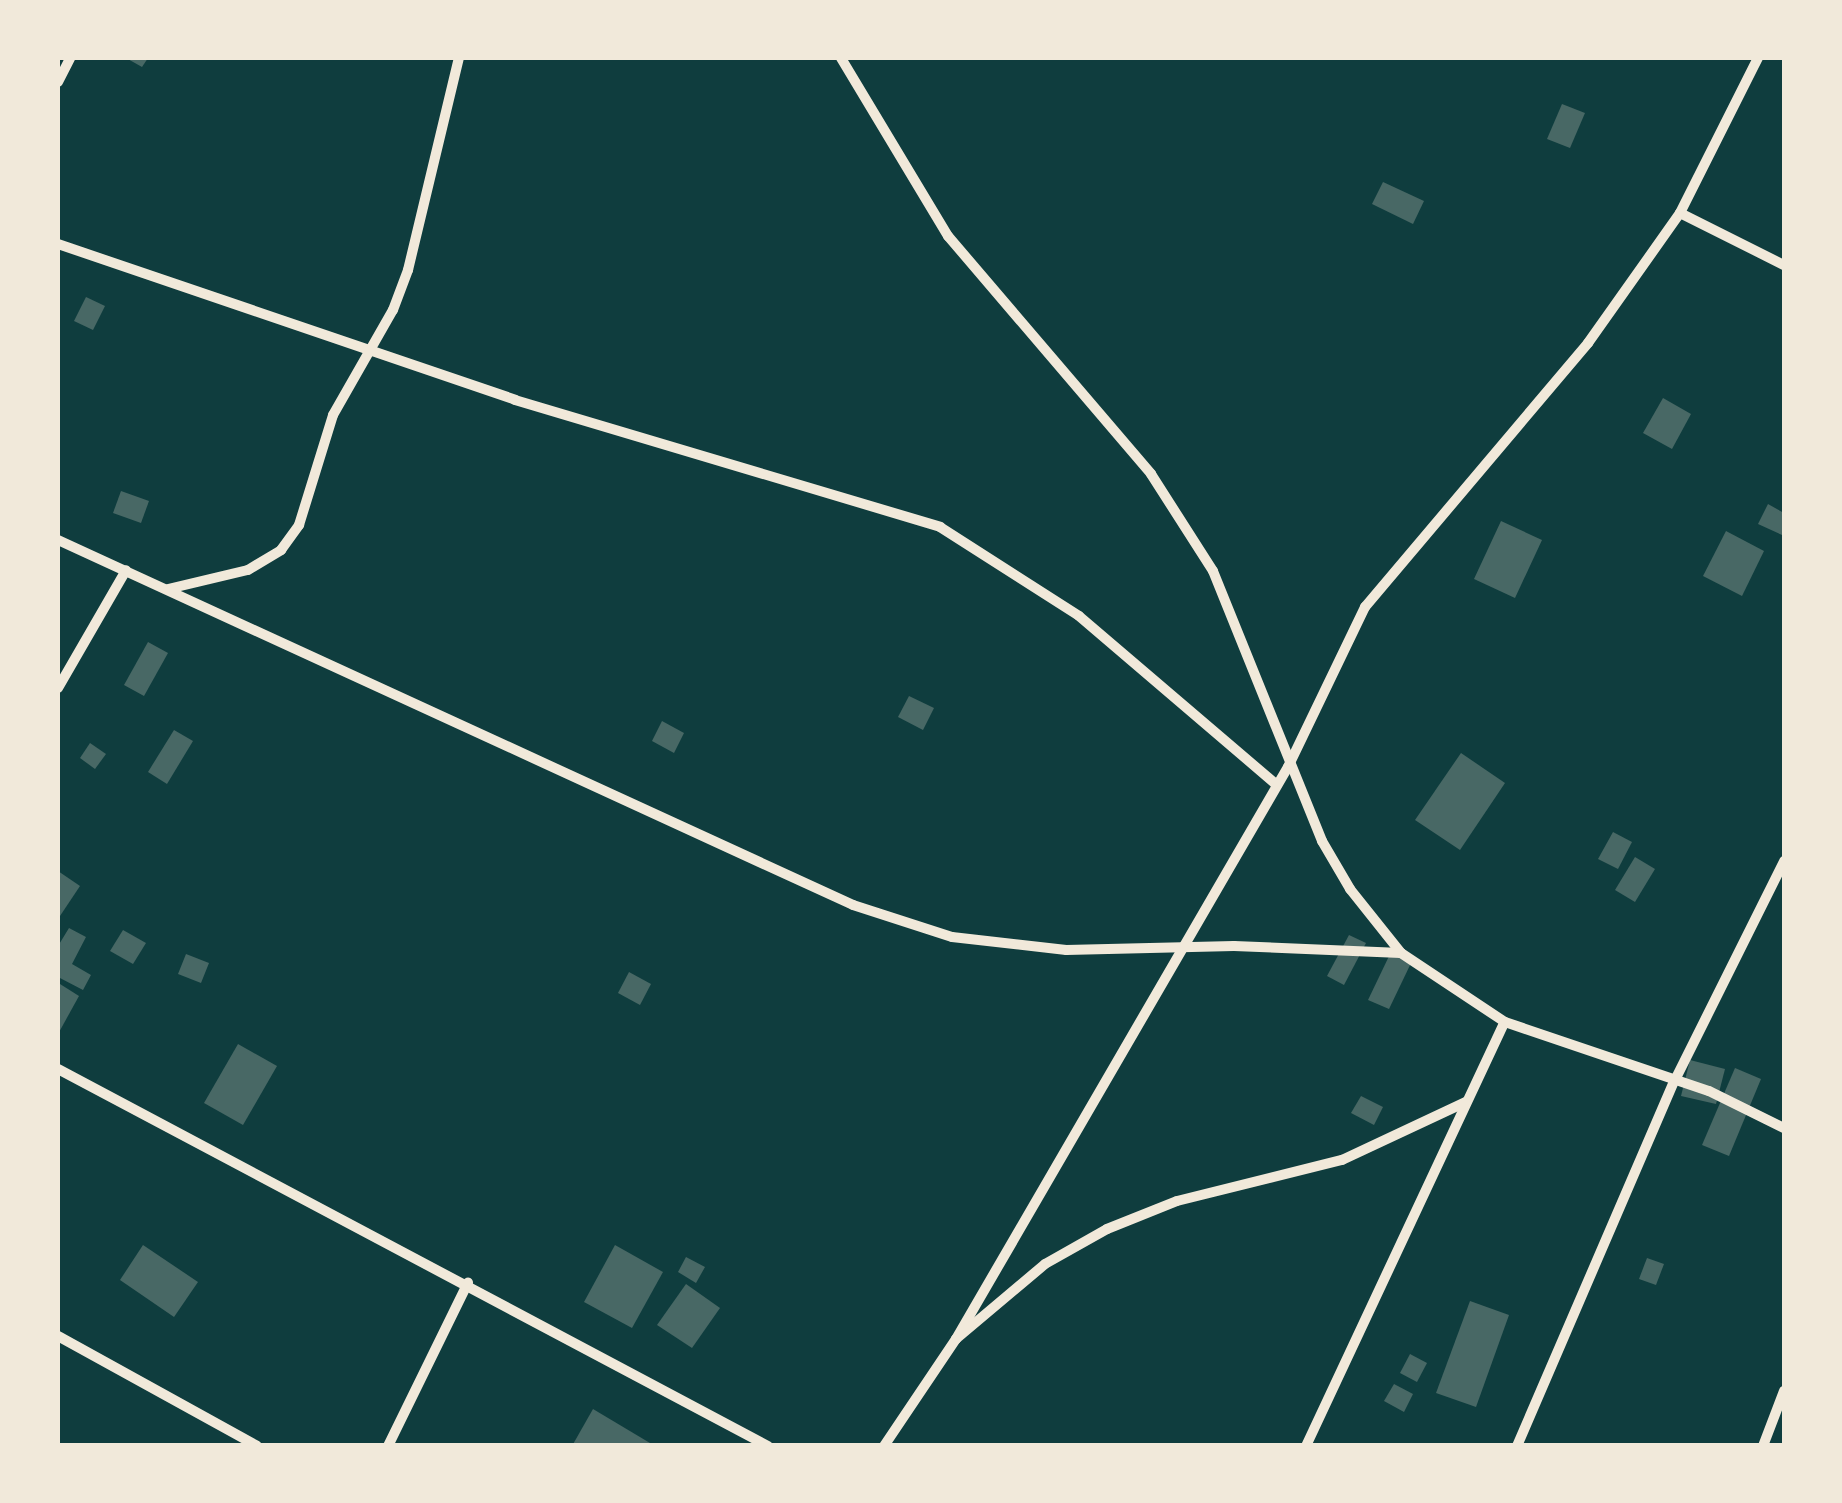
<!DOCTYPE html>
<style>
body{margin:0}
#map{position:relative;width:1842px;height:1503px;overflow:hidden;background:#0f3d3e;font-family:"Work Sans",sans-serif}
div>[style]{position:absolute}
.building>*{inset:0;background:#486865}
.minor>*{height:10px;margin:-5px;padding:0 5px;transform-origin:5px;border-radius:5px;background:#f1e9da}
span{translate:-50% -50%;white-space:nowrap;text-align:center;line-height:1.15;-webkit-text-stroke:10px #f1e9da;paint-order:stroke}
.frame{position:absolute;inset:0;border:60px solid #f1e9da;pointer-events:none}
</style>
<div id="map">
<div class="building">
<div style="clip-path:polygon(126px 58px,148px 58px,142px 67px)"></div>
<div style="clip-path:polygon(1562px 104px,1585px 113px,1570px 148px,1547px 139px)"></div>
<div style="clip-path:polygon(1383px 182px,1424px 201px,1413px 224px,1372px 204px)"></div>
<div style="clip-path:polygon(86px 297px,105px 306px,93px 330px,74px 321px)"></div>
<div style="clip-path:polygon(1663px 398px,1691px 414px,1672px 449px,1643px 433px)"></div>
<div style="clip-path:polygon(121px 491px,149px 501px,141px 523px,113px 513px)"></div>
<div style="clip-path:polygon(1768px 504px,1784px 513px,1782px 535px,1758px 524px)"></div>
<div style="clip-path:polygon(1501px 521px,1542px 540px,1515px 598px,1474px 579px)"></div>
<div style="clip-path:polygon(1726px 531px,1764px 551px,1742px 596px,1703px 576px)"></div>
<div style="clip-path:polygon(148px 642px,168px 653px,144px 696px,124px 685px)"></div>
<div style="clip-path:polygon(909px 696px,934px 708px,923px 730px,898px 717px)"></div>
<div style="clip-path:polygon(662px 721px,684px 733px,674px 753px,652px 741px)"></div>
<div style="clip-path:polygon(174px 730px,193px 741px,167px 784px,148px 772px)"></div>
<div style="clip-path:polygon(90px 743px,106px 754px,95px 769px,80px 758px)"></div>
<div style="clip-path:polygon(1461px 753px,1505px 783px,1460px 850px,1415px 820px)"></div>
<div style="clip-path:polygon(1613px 832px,1632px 842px,1618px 869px,1598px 859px)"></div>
<div style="clip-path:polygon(1635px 857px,1655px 869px,1635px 902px,1615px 890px)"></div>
<div style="clip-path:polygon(58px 871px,80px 886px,58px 919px)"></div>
<div style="clip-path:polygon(69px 928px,86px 937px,72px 964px,91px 975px,83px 990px,58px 977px,58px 946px)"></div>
<div style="clip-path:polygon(123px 930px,146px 943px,133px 964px,110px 951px)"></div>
<div style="clip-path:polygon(1349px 935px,1366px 943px,1344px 985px,1327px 976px)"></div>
<div style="clip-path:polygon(1391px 952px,1412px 961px,1389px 1009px,1368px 1000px)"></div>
<div style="clip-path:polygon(186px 954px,209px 963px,201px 983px,178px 974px)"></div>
<div style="clip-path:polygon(629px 972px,651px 984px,640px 1005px,618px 993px)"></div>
<div style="clip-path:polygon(60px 984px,79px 996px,58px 1034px,58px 989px)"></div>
<div style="clip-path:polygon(238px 1044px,277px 1066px,243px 1125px,204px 1103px)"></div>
<div style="clip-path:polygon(1690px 1060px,1725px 1069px,1716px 1104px,1681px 1096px)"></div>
<div style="clip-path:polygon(1735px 1068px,1761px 1079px,1729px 1156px,1702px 1145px)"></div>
<div style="clip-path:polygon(1361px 1096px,1383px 1107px,1374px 1125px,1351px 1113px)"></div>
<div style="clip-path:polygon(143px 1245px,198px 1282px,174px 1317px,120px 1280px)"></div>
<div style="clip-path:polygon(615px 1245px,663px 1272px,632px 1328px,584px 1302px)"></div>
<div style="clip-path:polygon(686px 1257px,705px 1267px,696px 1283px,678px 1272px)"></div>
<div style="clip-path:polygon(1647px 1258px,1664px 1264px,1656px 1285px,1639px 1279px)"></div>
<div style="clip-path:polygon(686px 1284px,720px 1308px,692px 1348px,657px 1325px)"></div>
<div style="clip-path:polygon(1470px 1301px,1509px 1315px,1476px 1407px,1436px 1393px)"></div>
<div style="clip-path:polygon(1410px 1354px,1427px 1363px,1417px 1382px,1400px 1373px)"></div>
<div style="clip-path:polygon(1394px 1384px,1413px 1394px,1404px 1412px,1384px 1401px)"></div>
<div style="clip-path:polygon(593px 1409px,655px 1446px,572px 1446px)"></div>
</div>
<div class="minor">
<div style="left:841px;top:58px;width:208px;rotate:59deg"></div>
<div style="left:948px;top:236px;width:313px;rotate:49.5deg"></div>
<div style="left:1151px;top:474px;width:115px;rotate:57.4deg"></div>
<div style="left:1213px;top:571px;width:291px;rotate:68deg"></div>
<div style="left:1322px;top:841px;width:56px;rotate:59.7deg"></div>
<div style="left:1350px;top:889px;width:82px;rotate:51.4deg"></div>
<div style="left:1401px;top:953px;width:125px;rotate:33.6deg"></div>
<div style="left:1505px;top:1022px;width:215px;rotate:18.7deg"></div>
<div style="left:1709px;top:1091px;width:84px;rotate:26.3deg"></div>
<div style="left:58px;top:82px;width:27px;rotate:-63deg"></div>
<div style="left:1680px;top:213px;width:116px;rotate:26.6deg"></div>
<div style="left:58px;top:244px;width:483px;rotate:18.8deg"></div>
<div style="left:515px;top:400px;width:444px;rotate:16.6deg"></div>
<div style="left:940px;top:527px;width:165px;rotate:32.6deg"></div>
<div style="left:1079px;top:616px;width:260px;rotate:40.5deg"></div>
<div style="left:58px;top:540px;width:875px;rotate:24.66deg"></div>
<div style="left:853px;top:905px;width:104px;rotate:17.9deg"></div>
<div style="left:952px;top:937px;width:115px;rotate:6.5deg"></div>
<div style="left:1066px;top:950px;width:168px;rotate:-1.4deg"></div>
<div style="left:1234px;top:946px;width:167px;rotate:2.4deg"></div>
<div style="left:168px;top:589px;width:82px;rotate:-13.4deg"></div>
<div style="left:248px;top:570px;width:39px;rotate:-31deg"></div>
<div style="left:281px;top:550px;width:31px;rotate:-54deg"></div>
<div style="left:299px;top:525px;width:115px;rotate:-72.8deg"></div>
<div style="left:333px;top:415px;width:121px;rotate:-60.3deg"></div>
<div style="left:393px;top:310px;width:43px;rotate:-69.4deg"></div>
<div style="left:408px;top:270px;width:218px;rotate:-76.5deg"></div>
<div style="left:58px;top:688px;width:136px;rotate:-60deg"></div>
<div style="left:58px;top:1069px;width:804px;rotate:27.97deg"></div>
<div style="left:58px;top:1336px;width:227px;rotate:28.9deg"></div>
<div style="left:956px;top:1339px;width:661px;rotate:-59.87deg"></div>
<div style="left:1288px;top:767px;width:178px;rotate:-64.3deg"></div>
<div style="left:1365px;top:607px;width:346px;rotate:-49.8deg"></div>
<div style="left:1588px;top:343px;width:159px;rotate:-54.7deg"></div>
<div style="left:1680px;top:213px;width:174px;rotate:-63.3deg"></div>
<div style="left:388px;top:1446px;width:182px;rotate:-63.9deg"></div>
<div style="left:884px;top:1446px;width:129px;rotate:-56.1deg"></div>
<div style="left:956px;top:1339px;width:116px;rotate:-40.1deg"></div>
<div style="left:1045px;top:1264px;width:71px;rotate:-29.4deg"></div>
<div style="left:1107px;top:1229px;width:75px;rotate:-21.8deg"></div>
<div style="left:1177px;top:1201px;width:170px;rotate:-14deg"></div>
<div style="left:1342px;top:1160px;width:137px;rotate:-25.1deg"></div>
<div style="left:1306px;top:1446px;width:468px;rotate:-64.9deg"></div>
<div style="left:1517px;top:1446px;width:399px;rotate:-66.7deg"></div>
<div style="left:1675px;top:1080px;width:245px;rotate:-63.5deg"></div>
<div style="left:1763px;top:1446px;width:59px;rotate:-69.1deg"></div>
</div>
<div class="frame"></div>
</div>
